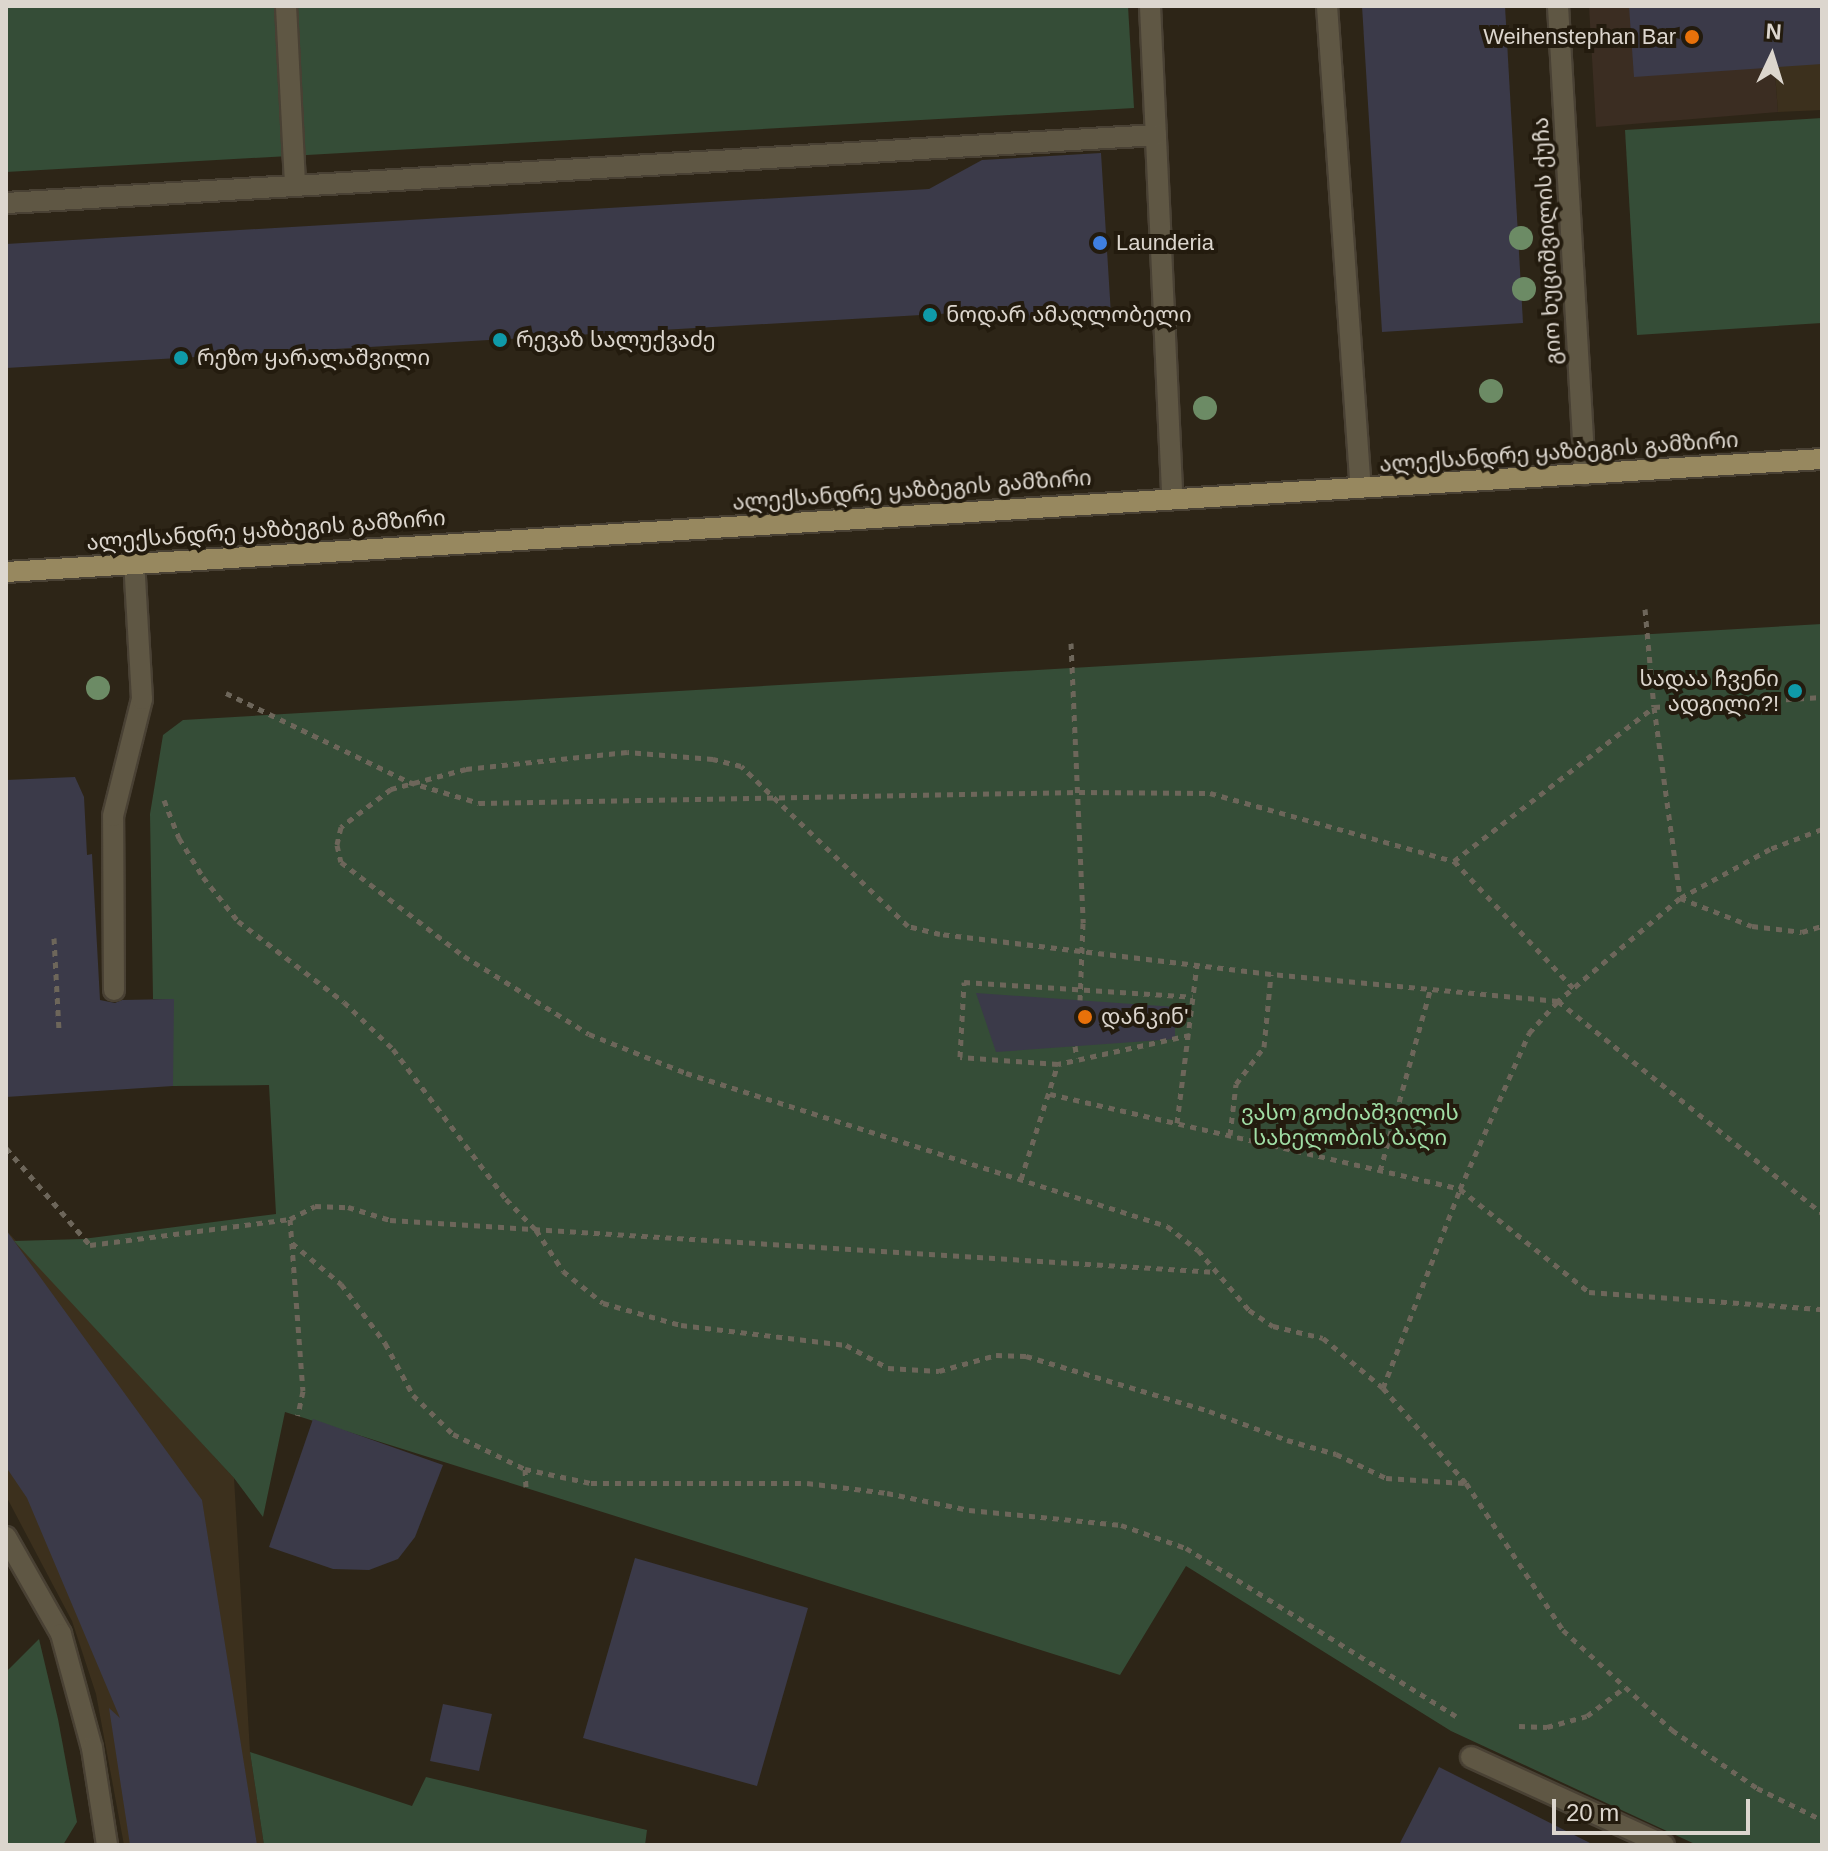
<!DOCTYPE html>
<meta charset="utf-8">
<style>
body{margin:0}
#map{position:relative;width:1828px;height:1851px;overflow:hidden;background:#2d2517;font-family:Helvetica,"Noto Sans Georgian",sans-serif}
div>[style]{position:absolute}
.commercial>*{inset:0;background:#3b2d22}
.built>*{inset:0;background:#3c301d}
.green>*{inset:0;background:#354d37}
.building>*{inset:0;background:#3b3a49}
.path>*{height:5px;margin-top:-2.5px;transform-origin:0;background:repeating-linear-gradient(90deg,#6d665a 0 6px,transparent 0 12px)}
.roads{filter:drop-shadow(2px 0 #494134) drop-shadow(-2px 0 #494134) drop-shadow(0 2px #494134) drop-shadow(0 -2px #494134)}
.minor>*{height:20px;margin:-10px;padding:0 10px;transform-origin:10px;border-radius:10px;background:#5f5744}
.major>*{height:20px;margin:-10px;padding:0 10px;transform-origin:10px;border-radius:10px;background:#97885f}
.trees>*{width:24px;height:24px;margin:-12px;border-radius:50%;background:#6c8b65}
.dots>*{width:22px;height:22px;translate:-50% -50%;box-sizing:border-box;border:4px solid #231b0e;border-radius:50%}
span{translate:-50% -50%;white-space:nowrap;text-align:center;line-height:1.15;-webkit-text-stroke:8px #231b0e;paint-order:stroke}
.poi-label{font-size:22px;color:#dcd6ce}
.right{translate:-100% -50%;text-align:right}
.left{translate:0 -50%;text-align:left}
.street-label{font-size:22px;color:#dcd6ce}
.park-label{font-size:22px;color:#a0dea5}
.frame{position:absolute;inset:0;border:8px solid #dcd6ce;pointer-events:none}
.north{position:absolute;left:1732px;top:16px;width:80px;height:80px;-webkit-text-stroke:6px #231b0e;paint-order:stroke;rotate:4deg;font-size:22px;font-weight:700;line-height:32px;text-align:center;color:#dcd6ce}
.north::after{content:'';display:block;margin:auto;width:28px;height:36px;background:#dcd6ce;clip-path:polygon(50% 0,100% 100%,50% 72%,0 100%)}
.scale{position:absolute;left:1552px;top:1799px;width:198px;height:36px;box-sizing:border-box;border:4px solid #dcd6ce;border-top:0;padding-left:10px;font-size:24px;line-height:28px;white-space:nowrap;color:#dcd6ce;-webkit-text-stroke:6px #231b0e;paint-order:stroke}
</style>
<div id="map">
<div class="commercial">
<div style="clip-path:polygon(1589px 6px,1770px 6px,1778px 112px,1596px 127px)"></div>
</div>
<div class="built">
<div style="clip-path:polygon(1770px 6px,1822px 6px,1822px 110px,1778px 112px)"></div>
<div style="clip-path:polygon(6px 1230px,234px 1478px,250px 1752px,264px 1845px,124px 1845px,96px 1694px,72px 1621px,6px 1496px)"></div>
</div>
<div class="green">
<div style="clip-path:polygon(6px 6px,1128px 6px,1134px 108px,6px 172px)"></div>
<div style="clip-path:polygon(1822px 118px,1822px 323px,1637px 335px,1625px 130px)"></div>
<div style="clip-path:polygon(1822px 624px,1822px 1845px,1697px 1845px,1451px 1731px,1186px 1566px,1120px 1675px,285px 1412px,263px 1517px,234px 1478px,14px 1241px,83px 1239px,276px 1214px,269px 1085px,173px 1086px,173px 1000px,153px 999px,150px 814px,163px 735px,183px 720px)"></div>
<div style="clip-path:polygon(39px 1639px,58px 1719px,77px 1822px,63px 1845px,6px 1845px,6px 1672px)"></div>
<div style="clip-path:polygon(250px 1752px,412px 1806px,426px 1777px,647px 1830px,645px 1845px,264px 1845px)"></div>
</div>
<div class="building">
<div style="clip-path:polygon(1362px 6px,1505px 6px,1523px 323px,1382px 332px)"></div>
<div style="clip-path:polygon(1629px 6px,1822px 6px,1822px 64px,1634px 77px)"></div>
<div style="clip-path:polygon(1101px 153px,1111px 315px,990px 322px,990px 311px,6px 368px,6px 244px,929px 189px,982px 160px)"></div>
<div style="clip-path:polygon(75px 777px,84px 797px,87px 855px,92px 854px,100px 1000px,115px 1003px,122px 1000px,174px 999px,173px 1086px,6px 1097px,6px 780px)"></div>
<div style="clip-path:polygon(976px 993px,1175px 1007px,1175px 1039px,996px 1052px)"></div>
<div style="clip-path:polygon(6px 1230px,202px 1500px,257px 1845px,130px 1845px,109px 1708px,120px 1718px,27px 1498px,6px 1467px)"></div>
<div style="clip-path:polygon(313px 1419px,443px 1465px,415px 1537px,398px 1559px,369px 1570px,333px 1569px,269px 1547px)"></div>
<div style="clip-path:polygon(635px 1558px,808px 1608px,757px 1786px,583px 1738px)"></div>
<div style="clip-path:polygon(443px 1704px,492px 1714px,479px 1771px,430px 1761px)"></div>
<div style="clip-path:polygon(1439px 1767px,1594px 1845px,1399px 1845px)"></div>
</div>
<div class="path">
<div style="left:1645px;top:609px;width:98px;rotate:84.8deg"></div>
<div style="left:1654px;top:707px;width:168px;rotate:-3.4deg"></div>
<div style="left:1071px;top:643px;width:280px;rotate:87.5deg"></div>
<div style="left:1083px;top:923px;width:77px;rotate:92.2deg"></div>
<div style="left:226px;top:693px;width:203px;rotate:25.9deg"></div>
<div style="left:409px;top:782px;width:73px;rotate:16.7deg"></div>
<div style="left:479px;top:803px;width:600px;rotate:-1.05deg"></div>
<div style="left:1079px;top:792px;width:131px;rotate:0.4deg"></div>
<div style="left:1210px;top:793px;width:253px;rotate:15.6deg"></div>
<div style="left:1454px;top:861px;width:175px;rotate:46.8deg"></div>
<div style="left:164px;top:800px;width:41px;rotate:68.5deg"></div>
<div style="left:179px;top:838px;width:46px;rotate:58.4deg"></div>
<div style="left:203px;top:877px;width:56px;rotate:51.5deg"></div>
<div style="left:238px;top:921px;width:133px;rotate:37.4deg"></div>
<div style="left:344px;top:1002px;width:68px;rotate:43.8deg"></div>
<div style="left:393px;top:1049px;width:188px;rotate:53deg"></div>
<div style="left:506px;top:1199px;width:43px;rotate:45.9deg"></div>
<div style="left:536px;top:1230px;width:49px;rotate:56.6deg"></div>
<div style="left:563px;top:1271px;width:51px;rotate:38.7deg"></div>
<div style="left:603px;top:1303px;width:81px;rotate:15.8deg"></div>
<div style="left:681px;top:1325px;width:166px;rotate:6.9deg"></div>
<div style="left:846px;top:1345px;width:48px;rotate:28.7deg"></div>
<div style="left:888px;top:1368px;width:51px;rotate:3.4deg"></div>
<div style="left:939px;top:1371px;width:59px;rotate:-15.7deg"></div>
<div style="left:996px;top:1355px;width:30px;rotate:2deg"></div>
<div style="left:1026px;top:1356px;width:191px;rotate:16.7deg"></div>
<div style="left:1209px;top:1411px;width:83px;rotate:20.4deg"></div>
<div style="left:1287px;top:1440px;width:51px;rotate:15.9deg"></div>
<div style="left:1336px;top:1454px;width:55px;rotate:25.6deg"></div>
<div style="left:1386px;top:1478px;width:78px;rotate:3.7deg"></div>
<div style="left:1822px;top:829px;width:56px;rotate:159deg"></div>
<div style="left:1770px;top:849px;width:102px;rotate:151.4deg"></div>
<div style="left:1680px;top:898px;width:160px;rotate:139.8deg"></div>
<div style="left:1558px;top:1001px;width:288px;rotate:-174.6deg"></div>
<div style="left:1271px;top:974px;width:333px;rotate:-173.1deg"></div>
<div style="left:940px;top:934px;width:33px;rotate:-166deg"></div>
<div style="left:908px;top:926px;width:231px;rotate:-136.2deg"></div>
<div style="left:741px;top:766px;width:29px;rotate:-166deg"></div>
<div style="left:713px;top:759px;width:86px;rotate:-175.3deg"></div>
<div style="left:627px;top:752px;width:162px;rotate:174deg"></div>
<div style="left:466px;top:769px;width:78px;rotate:165.1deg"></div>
<div style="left:391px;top:789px;width:63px;rotate:142.8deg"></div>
<div style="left:341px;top:827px;width:18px;rotate:103deg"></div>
<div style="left:337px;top:845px;width:17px;rotate:77deg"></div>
<div style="left:341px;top:862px;width:155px;rotate:37.4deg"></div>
<div style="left:464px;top:956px;width:147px;rotate:32deg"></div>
<div style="left:589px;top:1034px;width:105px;rotate:21.9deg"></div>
<div style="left:686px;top:1073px;width:505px;rotate:17.65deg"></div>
<div style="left:1167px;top:1226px;width:39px;rotate:38deg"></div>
<div style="left:1198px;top:1250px;width:79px;rotate:49.6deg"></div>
<div style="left:1249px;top:1310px;width:29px;rotate:34deg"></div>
<div style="left:1273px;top:1326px;width:51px;rotate:13.5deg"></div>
<div style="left:1323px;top:1338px;width:78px;rotate:39.8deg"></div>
<div style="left:1383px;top:1388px;width:126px;rotate:48.9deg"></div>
<div style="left:1466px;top:1483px;width:176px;rotate:56.6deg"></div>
<div style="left:1563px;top:1630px;width:148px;rotate:42.5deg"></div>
<div style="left:1672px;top:1730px;width:103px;rotate:34.3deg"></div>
<div style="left:1757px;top:1788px;width:72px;rotate:26.2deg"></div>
<div style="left:1454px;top:861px;width:252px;rotate:-37.6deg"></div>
<div style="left:1654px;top:707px;width:193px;rotate:82.2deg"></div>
<div style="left:1680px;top:898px;width:77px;rotate:21.3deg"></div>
<div style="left:1752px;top:926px;width:50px;rotate:6.8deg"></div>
<div style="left:1802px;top:932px;width:21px;rotate:-17deg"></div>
<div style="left:54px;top:938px;width:91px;rotate:86.9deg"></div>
<div style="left:1190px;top:1035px;width:135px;rotate:167.6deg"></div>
<div style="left:1058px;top:1064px;width:98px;rotate:-175.9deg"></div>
<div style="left:960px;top:1057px;width:75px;rotate:-86.9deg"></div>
<div style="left:964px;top:982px;width:229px;rotate:3.7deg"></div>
<div style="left:1075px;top:1046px;width:12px;rotate:81deg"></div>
<div style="left:1050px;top:1094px;width:421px;rotate:13deg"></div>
<div style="left:1460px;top:1189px;width:165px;rotate:38.6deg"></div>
<div style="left:1589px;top:1292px;width:234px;rotate:4.2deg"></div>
<div style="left:1177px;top:1123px;width:159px;rotate:-82.8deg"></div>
<div style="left:1230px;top:1135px;width:51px;rotate:-83.3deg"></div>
<div style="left:1236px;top:1084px;width:46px;rotate:-52.9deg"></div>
<div style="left:1264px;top:1047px;width:73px;rotate:-84.5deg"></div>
<div style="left:6px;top:1148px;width:128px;rotate:49.1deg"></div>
<div style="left:90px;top:1245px;width:202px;rotate:-7.4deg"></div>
<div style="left:290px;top:1219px;width:28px;rotate:-27deg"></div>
<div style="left:315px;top:1206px;width:33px;rotate:2deg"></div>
<div style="left:348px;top:1207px;width:44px;rotate:17.2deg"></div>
<div style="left:390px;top:1220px;width:828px;rotate:3.6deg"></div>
<div style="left:1380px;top:1171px;width:187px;rotate:-74.5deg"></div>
<div style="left:1021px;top:1179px;width:121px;rotate:-72.2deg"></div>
<div style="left:290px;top:1219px;width:172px;rotate:85.7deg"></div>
<div style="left:303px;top:1391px;width:25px;rotate:102deg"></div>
<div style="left:292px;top:1243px;width:64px;rotate:39.9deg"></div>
<div style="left:341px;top:1284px;width:74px;rotate:53.3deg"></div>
<div style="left:385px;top:1343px;width:59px;rotate:61.7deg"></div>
<div style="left:413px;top:1395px;width:56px;rotate:44.3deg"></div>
<div style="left:453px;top:1434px;width:80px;rotate:25.9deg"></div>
<div style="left:525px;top:1469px;width:18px;rotate:87deg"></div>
<div style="left:1383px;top:1388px;width:213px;rotate:-68.8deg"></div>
<div style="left:1460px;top:1189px;width:171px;rotate:-66.1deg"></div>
<div style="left:1529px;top:1033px;width:43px;rotate:-47.8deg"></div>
<div style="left:1558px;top:1001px;width:339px;rotate:38.8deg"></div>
<div style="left:525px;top:1469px;width:67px;rotate:12deg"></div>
<div style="left:591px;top:1483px;width:216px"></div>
<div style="left:807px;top:1483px;width:81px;rotate:7.1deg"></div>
<div style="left:887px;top:1493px;width:84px;rotate:11.7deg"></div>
<div style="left:969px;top:1510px;width:153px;rotate:5.6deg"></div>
<div style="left:1121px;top:1525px;width:69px;rotate:19.5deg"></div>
<div style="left:1186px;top:1548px;width:318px;rotate:31.9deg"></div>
<div style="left:1519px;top:1726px;width:28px;rotate:2deg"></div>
<div style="left:1547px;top:1727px;width:41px;rotate:-15.4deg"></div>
<div style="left:1587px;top:1716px;width:48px;rotate:-37.3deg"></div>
</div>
<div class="roads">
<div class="minor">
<div style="left:286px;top:6px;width:180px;rotate:87.1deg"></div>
<div style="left:1150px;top:6px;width:492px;rotate:87.4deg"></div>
<div style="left:1327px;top:6px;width:483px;rotate:86deg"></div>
<div style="left:1558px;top:6px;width:469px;rotate:86.7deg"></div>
<div style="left:6px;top:203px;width:1152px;rotate:-3.38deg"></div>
<div style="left:114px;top:990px;width:174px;rotate:-90.3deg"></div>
<div style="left:113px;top:816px;width:121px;rotate:-76.1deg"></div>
<div style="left:142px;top:699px;width:137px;rotate:-93.3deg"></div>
<div style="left:6px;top:1537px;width:112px;rotate:60.4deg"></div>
<div style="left:61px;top:1634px;width:118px;rotate:74.8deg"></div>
<div style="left:92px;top:1748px;width:98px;rotate:81.2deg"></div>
<div style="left:1471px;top:1757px;width:212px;rotate:24.5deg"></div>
</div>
<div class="major">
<div style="left:6px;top:572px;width:1820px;rotate:-3.56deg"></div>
</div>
</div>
<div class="trees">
<div style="left:1521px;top:238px"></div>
<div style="left:1524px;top:289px"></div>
<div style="left:1491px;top:391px"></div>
<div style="left:1205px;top:408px"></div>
<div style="left:98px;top:688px"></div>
</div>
<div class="dots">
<div style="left:1692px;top:37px;background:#e8710a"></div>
<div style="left:1100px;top:243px;background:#3f7fe0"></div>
<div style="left:930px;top:315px;background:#0f9aa8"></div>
<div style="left:500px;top:340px;background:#0f9aa8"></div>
<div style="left:181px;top:358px;background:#0f9aa8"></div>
<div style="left:1795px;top:691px;background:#0f9aa8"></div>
<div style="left:1085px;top:1017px;background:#e8710a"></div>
</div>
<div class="poi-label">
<span class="right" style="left:1676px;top:37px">Weihenstephan Bar</span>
<span class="left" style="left:1116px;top:243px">Launderia</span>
<span class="left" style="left:946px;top:315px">ნოდარ ამაღლობელი</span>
<span class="left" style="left:516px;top:340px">რევაზ სალუქვაძე</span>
<span class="left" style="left:197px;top:358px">რეზო ყარალაშვილი</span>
<span class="right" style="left:1779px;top:691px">სადაა ჩვენი<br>ადგილი?!</span>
<span class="left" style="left:1101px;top:1017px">დანკინ'</span>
</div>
<div class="street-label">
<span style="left:1547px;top:241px;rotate:-93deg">გიო ხუციშვილის ქუჩა</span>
<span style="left:1559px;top:452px;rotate:-4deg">ალექსანდრე ყაზბეგის გამზირი</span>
<span style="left:912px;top:490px;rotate:-4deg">ალექსანდრე ყაზბეგის გამზირი</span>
<span style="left:266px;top:530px;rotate:-4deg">ალექსანდრე ყაზბეგის გამზირი</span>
</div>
<div class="park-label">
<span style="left:1350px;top:1125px">ვასო გოძიაშვილის<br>სახელობის ბაღი</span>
</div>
<div class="frame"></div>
<div class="north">N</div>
<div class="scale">20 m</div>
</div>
